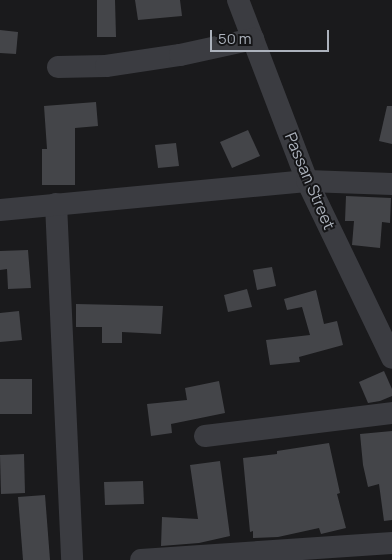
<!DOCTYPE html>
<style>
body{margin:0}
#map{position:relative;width:392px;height:560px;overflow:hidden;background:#1a1a1c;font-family:Manrope,sans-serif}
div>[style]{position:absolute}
.building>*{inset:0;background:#444549}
.minor>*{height:22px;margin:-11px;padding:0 11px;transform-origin:11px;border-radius:11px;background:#3b3c41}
span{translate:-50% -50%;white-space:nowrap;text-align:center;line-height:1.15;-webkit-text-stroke:4px #151517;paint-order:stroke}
.street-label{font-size:16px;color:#acb2bc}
.scale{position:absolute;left:210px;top:30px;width:119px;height:22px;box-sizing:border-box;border:2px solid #acb2bc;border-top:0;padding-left:6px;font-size:15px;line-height:18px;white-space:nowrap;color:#acb2bc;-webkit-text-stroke:4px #151517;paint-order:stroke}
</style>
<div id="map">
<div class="building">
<div style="clip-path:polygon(97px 0,115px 0,116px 37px,97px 37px)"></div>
<div style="clip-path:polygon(135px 0,180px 0,182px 16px,138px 20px)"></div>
<div style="clip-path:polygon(0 30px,18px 32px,16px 54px,0 53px)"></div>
<div style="clip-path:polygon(96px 102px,98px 126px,75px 128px,75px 185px,42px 185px,42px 149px,47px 149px,44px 106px)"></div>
<div style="clip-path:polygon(387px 106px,392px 106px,392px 144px,379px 141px)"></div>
<div style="clip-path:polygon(248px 130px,260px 156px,232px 168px,220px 142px)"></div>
<div style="clip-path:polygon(176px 143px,179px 166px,158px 168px,155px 145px)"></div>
<div style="clip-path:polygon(346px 196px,391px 198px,390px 223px,382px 222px,380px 248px,352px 245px,354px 221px,345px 221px)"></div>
<div style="clip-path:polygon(28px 250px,31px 288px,8px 289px,7px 269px,0 270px,0 251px)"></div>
<div style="clip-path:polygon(272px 267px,276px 286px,257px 290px,253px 270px)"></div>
<div style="clip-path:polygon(247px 289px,252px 307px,228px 312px,224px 295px)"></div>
<div style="clip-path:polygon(316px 290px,324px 324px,337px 321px,343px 345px,299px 357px,300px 362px,270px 365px,266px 340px,310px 335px,302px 307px,287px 310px,284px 299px)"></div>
<div style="clip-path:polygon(76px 304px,163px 306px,161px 334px,122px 332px,122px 343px,102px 343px,102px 327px,76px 327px)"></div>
<div style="clip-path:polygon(19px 311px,22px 340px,0 342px,0 313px)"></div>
<div style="clip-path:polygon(384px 371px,392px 389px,392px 396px,380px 401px,368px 403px,359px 382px)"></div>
<div style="clip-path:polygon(0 379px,32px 379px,32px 414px,0 414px)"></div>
<div style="clip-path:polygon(219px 381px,225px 413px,171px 424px,172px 433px,151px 436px,147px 404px,187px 400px,185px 388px)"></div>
<div style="clip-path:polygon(392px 431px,392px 520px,384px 521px,379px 484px,368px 487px,363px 465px,360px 434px)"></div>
<div style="clip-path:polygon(329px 443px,340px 493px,337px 494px,346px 528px,321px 534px,319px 528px,278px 537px,253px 538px,253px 531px,250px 532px,243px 458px,277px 454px,277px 451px)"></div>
<div style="clip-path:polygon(24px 454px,25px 493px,1px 494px,0 455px)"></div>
<div style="clip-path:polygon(220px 461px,230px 536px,199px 543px,161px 546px,162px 517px,198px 519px,190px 465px)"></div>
<div style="clip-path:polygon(143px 481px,144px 504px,105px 505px,104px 482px)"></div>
<div style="clip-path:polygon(45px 495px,50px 560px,23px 560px,18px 497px)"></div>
</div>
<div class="minor">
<div style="left:238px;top:0;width:194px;rotate:69.1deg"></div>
<div style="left:307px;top:181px;width:196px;rotate:64.3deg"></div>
<div style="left:58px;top:67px;width:48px;rotate:-1.2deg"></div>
<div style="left:106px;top:66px;width:75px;rotate:-8.5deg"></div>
<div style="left:180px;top:55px;width:75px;rotate:-12.4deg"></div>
<div style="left:56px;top:204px;width:356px;rotate:87.4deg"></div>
<div style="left:0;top:210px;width:308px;rotate:-5.4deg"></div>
<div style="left:307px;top:181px;width:85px;rotate:2deg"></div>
<div style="left:205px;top:436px;width:188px;rotate:-7deg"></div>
<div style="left:141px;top:560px;width:252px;rotate:-3.9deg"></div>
</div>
<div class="street-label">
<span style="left:310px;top:181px;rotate:67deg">Passan Street</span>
</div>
<div class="scale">50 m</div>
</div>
